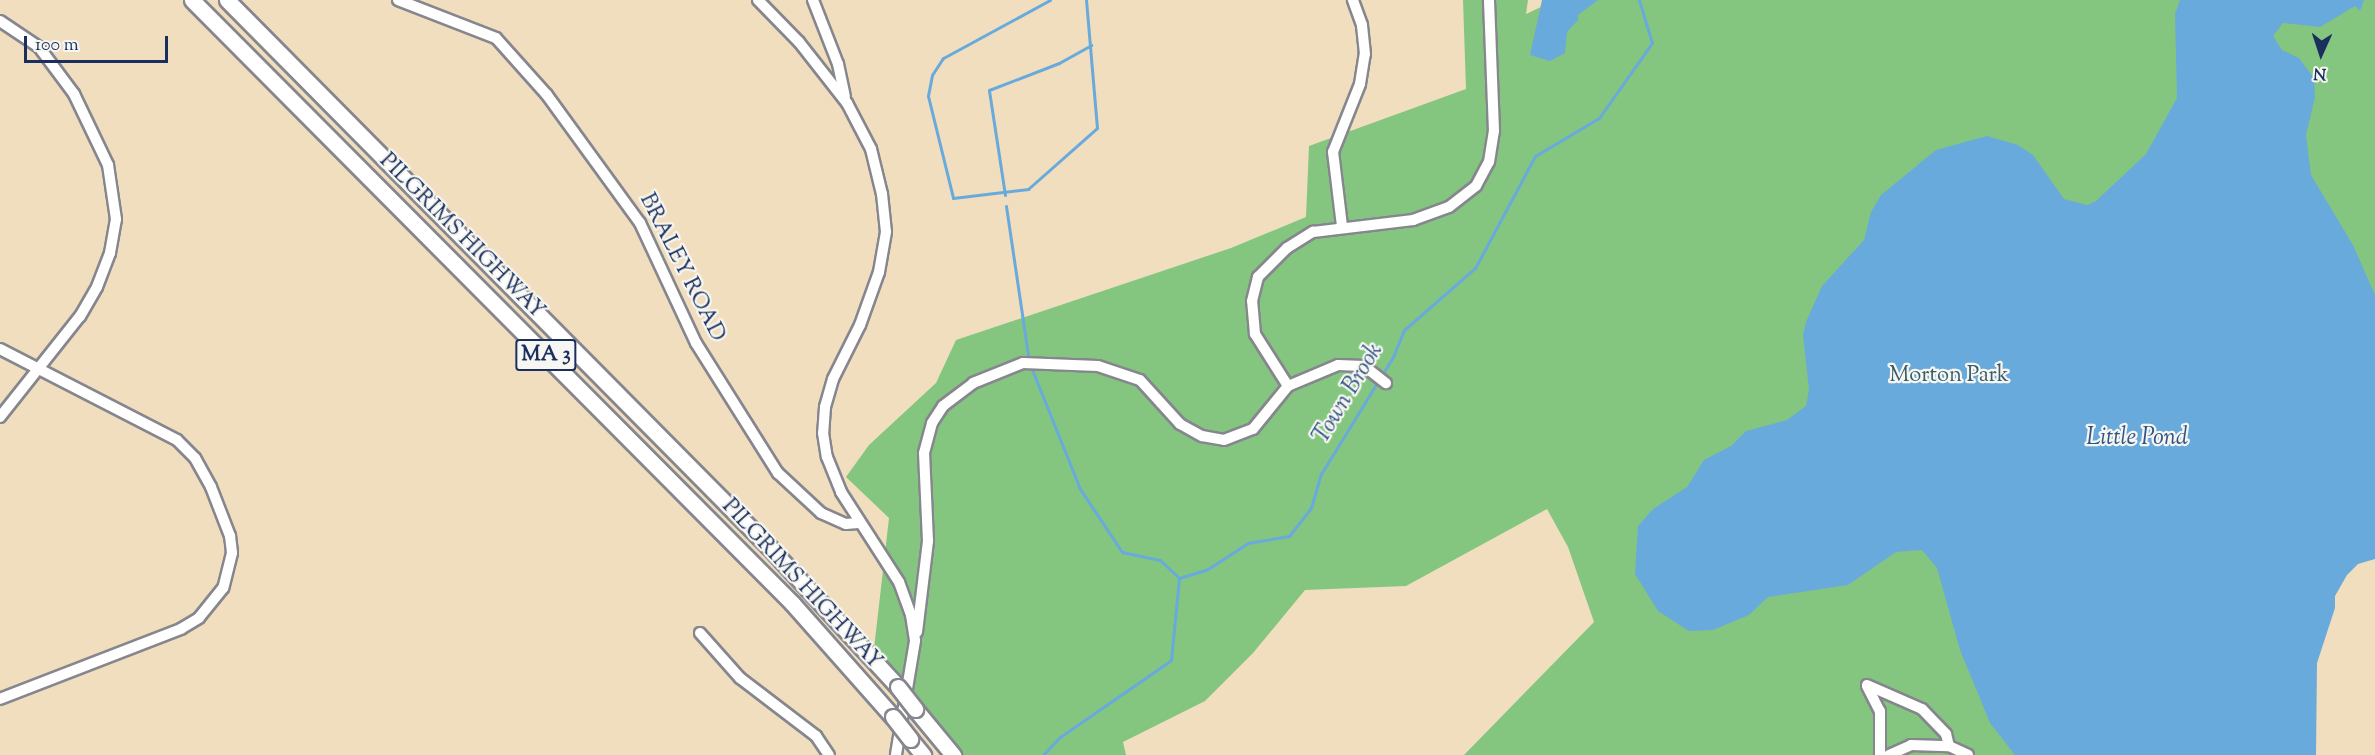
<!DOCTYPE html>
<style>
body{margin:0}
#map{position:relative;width:2375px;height:755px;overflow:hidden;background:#f1debe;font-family:"Sorts Mill Goudy",serif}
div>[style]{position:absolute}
.green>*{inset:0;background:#84c67f}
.water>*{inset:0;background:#69aadd}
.stream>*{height:3px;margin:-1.5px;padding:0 1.5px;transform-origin:1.5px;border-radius:1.5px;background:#69aadd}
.roads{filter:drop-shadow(2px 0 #86868e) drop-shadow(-2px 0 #86868e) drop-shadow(0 2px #86868e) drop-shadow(0 -2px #86868e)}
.minor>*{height:10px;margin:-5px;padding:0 5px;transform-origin:5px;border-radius:5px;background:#fff}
.highway>*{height:15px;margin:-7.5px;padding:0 7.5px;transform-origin:7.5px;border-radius:7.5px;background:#fff}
.bridges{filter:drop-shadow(2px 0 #86868e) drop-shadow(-2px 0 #86868e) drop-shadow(0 2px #86868e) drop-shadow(0 -2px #86868e)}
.highway-bridge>*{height:15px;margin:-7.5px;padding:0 7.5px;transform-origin:7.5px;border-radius:7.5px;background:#fff}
span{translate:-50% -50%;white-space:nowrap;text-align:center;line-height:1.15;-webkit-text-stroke:4.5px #f6f6f2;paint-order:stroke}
.shield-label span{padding:2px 4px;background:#f6f6f2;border:2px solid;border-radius:4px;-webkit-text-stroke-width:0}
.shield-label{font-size:21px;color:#1b2f5e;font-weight:700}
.street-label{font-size:22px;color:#1b2f5e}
.park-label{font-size:22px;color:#3a5c68}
.water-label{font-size:24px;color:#325484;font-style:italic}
.north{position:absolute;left:2291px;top:24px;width:60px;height:60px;-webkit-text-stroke:4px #f6f6f2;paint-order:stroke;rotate:183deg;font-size:16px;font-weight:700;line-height:24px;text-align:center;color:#1b2f5e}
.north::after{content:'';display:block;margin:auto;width:21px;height:27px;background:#1b2f5e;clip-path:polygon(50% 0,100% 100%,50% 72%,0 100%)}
.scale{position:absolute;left:24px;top:36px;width:144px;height:27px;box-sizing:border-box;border:3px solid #1b2f5e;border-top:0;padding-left:8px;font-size:18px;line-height:21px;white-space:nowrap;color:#1b2f5e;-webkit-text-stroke:4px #f6f6f2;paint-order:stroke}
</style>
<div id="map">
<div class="green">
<div style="clip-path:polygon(1463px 0,1528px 0,1526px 14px,1556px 0,2375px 0,2375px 546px,2299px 595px,2277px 755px,1464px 755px,1594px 622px,1568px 547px,1547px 509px,1406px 586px,1305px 590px,1253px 653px,1205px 701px,1123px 742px,1126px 755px,954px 755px,872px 666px,889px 518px,846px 477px,869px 445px,936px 383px,956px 340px,1231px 248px,1306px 217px,1309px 146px,1466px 89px)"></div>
</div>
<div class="water">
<div style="clip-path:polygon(1542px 0,1598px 0,1578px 15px,1578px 20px,1567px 32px,1565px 53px,1550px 61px,1530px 55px)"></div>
<div style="clip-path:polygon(2180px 0,2364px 0,2360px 11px,2355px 6px,2320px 27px,2283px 23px,2273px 36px,2282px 50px,2299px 58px,2314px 78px,2315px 97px,2306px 135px,2311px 175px,2353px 245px,2375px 295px,2375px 559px,2358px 564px,2347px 575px,2335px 596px,2335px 608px,2317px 663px,2316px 755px,2015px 755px,1990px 723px,1960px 650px,1937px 568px,1922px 550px,1896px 552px,1848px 585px,1768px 597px,1749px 615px,1713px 630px,1689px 631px,1658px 611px,1635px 574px,1638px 526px,1653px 509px,1687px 487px,1704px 460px,1731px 446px,1746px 431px,1787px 420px,1806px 406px,1809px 390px,1803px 335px,1806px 322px,1822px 286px,1864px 240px,1871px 212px,1881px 195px,1936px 150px,1987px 136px,2018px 145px,2033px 155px,2064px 199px,2087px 205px,2096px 201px,2146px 154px,2177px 98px,2175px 14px)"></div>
</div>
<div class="stream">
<div style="left:1050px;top:0;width:122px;rotate:151.5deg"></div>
<div style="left:943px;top:58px;width:20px;rotate:123deg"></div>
<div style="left:932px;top:75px;width:21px;rotate:101deg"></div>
<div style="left:928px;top:96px;width:105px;rotate:76.2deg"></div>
<div style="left:953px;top:198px;width:76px;rotate:-6.8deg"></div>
<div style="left:1028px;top:189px;width:92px;rotate:-41.5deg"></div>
<div style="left:1097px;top:128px;width:128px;rotate:-94.9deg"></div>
<div style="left:1005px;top:195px;width:106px;rotate:-98.7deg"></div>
<div style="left:989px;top:90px;width:75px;rotate:-21.1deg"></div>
<div style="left:1059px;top:63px;width:37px;rotate:-29deg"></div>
<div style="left:1006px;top:206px;width:157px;rotate:81.6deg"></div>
<div style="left:1031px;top:367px;width:131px;rotate:68.1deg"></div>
<div style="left:1080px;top:489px;width:76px;rotate:56.3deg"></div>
<div style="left:1122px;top:552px;width:39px;rotate:12deg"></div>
<div style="left:1160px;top:560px;width:26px;rotate:43deg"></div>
<div style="left:1043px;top:755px;width:25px;rotate:-47deg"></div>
<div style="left:1060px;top:737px;width:135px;rotate:-34.7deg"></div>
<div style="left:1171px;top:660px;width:82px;rotate:-84.4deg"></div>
<div style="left:1179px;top:578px;width:30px;rotate:-17deg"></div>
<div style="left:1208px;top:569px;width:48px;rotate:-33deg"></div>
<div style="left:1248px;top:543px;width:42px;rotate:-9.7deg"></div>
<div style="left:1289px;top:536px;width:36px;rotate:-52deg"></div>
<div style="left:1311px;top:508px;width:35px;rotate:-74deg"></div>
<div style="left:1321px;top:474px;width:137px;rotate:-58.4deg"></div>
<div style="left:1393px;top:357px;width:29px;rotate:-68deg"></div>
<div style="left:1404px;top:330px;width:94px;rotate:-41.1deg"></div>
<div style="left:1475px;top:268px;width:127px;rotate:-61.8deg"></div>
<div style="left:1535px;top:156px;width:74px;rotate:-30.7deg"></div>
<div style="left:1599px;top:118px;width:92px;rotate:-54.8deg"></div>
<div style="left:1652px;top:43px;width:45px;rotate:-106.8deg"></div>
</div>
<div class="roads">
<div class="minor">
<div style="left:398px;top:0;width:105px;rotate:21.2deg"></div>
<div style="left:496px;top:38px;width:76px;rotate:48.2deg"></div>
<div style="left:547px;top:95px;width:158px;rotate:54deg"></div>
<div style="left:640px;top:223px;width:132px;rotate:65deg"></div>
<div style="left:696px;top:343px;width:154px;rotate:57.8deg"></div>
<div style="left:778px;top:473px;width:59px;rotate:42.9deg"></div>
<div style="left:821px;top:513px;width:27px;rotate:24deg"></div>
<div style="left:846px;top:524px;width:12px;rotate:-5deg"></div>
<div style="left:758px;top:0;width:59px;rotate:45.7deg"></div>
<div style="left:799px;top:42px;width:78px;rotate:51.8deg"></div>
<div style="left:847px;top:103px;width:52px;rotate:62.4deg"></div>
<div style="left:871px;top:149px;width:46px;rotate:76.3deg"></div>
<div style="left:882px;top:194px;width:38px;rotate:84deg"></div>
<div style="left:886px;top:232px;width:41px;rotate:99.9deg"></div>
<div style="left:879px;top:272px;width:56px;rotate:109.7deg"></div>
<div style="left:860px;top:325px;width:60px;rotate:116.6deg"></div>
<div style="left:833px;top:379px;width:29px;rotate:106deg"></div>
<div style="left:825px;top:407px;width:26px;rotate:94deg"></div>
<div style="left:823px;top:433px;width:24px;rotate:81deg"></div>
<div style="left:827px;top:457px;width:38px;rotate:68deg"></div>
<div style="left:841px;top:492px;width:107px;rotate:57.2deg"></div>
<div style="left:899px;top:582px;width:35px;rotate:70deg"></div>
<div style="left:911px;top:615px;width:26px;rotate:81deg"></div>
<div style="left:915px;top:641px;width:116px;rotate:99.5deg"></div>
<div style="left:813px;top:0;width:69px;rotate:68.7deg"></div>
<div style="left:838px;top:64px;width:33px;rotate:78deg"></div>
<div style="left:0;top:21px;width:47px;rotate:33.7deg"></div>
<div style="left:39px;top:47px;width:59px;rotate:53.3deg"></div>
<div style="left:74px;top:94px;width:79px;rotate:64.4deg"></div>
<div style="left:108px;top:165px;width:55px;rotate:81.6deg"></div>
<div style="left:116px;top:219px;width:35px;rotate:100deg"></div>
<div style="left:110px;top:253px;width:36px;rotate:111deg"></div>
<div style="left:97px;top:287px;width:34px;rotate:120deg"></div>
<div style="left:80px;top:316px;width:129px;rotate:128.4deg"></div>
<div style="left:1342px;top:226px;width:75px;rotate:-96.9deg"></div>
<div style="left:1333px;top:152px;width:73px;rotate:-68.3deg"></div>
<div style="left:1360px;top:84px;width:30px;rotate:-81deg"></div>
<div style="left:1365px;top:54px;width:29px;rotate:-96deg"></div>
<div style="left:1362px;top:25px;width:27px;rotate:-110deg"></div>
<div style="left:0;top:349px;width:199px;rotate:27.2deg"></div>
<div style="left:177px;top:440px;width:25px;rotate:45deg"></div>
<div style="left:195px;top:458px;width:33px;rotate:61deg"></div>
<div style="left:211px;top:487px;width:53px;rotate:68.8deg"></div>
<div style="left:230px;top:536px;width:17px;rotate:83deg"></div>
<div style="left:232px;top:553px;width:36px;rotate:104deg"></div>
<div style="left:223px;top:588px;width:38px;rotate:129deg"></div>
<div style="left:199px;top:618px;width:21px;rotate:149deg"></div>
<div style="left:181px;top:629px;width:194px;rotate:158.9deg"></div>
<div style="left:1288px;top:386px;width:62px;rotate:-122.4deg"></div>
<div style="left:1255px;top:334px;width:33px;rotate:-95deg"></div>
<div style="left:1252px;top:301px;width:25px;rotate:-76deg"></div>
<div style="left:1258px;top:277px;width:41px;rotate:-45deg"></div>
<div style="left:1287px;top:248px;width:31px;rotate:-32deg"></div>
<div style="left:1313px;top:232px;width:101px;rotate:-6.8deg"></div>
<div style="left:1413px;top:220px;width:38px;rotate:-20deg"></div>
<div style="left:1449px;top:207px;width:34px;rotate:-38deg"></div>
<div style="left:1476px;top:186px;width:27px;rotate:-62deg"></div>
<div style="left:1489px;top:162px;width:31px;rotate:-81deg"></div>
<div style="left:1494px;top:131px;width:131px;rotate:-92.2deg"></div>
<div style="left:917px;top:632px;width:92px;rotate:-83.1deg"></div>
<div style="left:928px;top:541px;width:88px;rotate:-92.6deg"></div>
<div style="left:924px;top:453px;width:31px;rotate:-75deg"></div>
<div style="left:932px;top:423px;width:20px;rotate:-57deg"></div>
<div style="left:943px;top:406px;width:38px;rotate:-37deg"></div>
<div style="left:973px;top:383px;width:54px;rotate:-21.8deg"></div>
<div style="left:1023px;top:363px;width:75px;rotate:2.3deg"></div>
<div style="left:1098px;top:366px;width:44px;rotate:18.4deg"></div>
<div style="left:1140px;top:380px;width:59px;rotate:47.7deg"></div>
<div style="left:1180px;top:424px;width:25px;rotate:29deg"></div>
<div style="left:1202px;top:436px;width:22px;rotate:10deg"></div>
<div style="left:1224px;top:440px;width:31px;rotate:-21deg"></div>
<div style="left:1253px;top:429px;width:55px;rotate:-50.9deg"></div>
<div style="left:1288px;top:386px;width:54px;rotate:-22.8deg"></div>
<div style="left:1338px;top:365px;width:26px;rotate:2deg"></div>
<div style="left:1364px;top:366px;width:28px;rotate:38deg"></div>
<div style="left:700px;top:633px;width:60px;rotate:48.4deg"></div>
<div style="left:740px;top:678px;width:96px;rotate:37.3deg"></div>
<div style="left:816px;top:736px;width:23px;rotate:56deg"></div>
<div style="left:1867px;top:685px;width:60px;rotate:23.6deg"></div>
<div style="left:1922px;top:709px;width:35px;rotate:46deg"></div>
<div style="left:1946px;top:734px;width:12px;rotate:76deg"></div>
<div style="left:1949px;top:746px;width:21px;rotate:25deg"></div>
<div style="left:1867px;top:686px;width:28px;rotate:63deg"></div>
<div style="left:1880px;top:711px;width:44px;rotate:90deg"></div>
<div style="left:1889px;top:755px;width:24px;rotate:-24deg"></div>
<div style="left:1911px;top:745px;width:38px;rotate:2deg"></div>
</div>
<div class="highway">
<div style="left:192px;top:0;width:851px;rotate:45.14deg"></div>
<div style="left:792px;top:603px;width:152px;rotate:48.5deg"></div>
<div style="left:227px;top:0;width:770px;rotate:45.26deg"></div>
<div style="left:769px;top:547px;width:190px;rotate:47.3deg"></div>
<div style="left:915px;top:709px;width:60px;rotate:50.4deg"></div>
<div style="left:910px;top:739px;width:21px;rotate:51deg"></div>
</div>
</div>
<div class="bridges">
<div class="highway-bridge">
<div style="left:898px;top:687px;width:28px;rotate:52deg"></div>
<div style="left:893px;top:717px;width:28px;rotate:52deg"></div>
</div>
</div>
<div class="shield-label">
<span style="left:546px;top:355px">MA 3</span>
</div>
<div class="street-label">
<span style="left:461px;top:237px;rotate:45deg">PILGRIMS HIGHWAY</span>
<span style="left:681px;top:268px;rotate:63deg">BRALEY ROAD</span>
<span style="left:801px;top:585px;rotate:47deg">PILGRIMS HIGHWAY</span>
</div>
<div class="park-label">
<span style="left:1949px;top:377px">Morton Park</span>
</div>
<div class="water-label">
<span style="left:1349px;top:394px;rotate:-59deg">Town Brook</span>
<span style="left:2137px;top:439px">Little Pond</span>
</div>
<div class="north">N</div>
<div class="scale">100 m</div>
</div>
